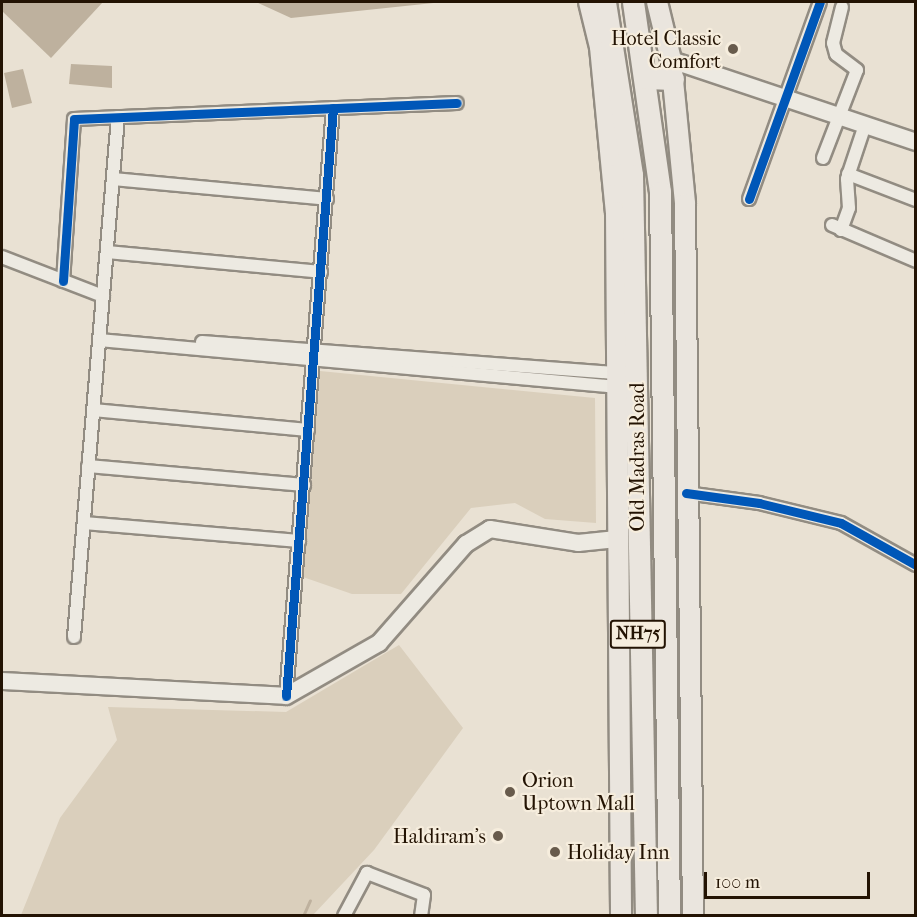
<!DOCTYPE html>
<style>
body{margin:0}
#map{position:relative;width:917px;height:917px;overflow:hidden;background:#e9e1d3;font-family:"IM FELL French Canon",serif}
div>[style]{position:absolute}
.green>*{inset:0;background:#dacfbc}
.water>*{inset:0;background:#beb19e}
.stream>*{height:3px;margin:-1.5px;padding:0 1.5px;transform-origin:1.5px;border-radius:1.5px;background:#beb19e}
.roads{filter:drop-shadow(2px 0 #928c82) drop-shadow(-2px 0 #928c82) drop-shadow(0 2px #928c82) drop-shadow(0 -2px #928c82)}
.minor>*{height:12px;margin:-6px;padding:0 6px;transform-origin:6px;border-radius:6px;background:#edeae2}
.secondary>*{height:16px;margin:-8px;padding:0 8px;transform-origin:8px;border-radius:8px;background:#edeae2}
.primary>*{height:20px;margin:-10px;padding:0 10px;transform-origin:10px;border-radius:10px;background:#eae5de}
.trunk>*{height:21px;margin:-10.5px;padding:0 10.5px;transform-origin:10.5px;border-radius:10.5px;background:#eae5de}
.cycleway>*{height:9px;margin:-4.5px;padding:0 4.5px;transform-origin:4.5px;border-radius:4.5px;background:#0057b8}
.dots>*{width:16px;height:16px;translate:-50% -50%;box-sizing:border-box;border:3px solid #f6eddd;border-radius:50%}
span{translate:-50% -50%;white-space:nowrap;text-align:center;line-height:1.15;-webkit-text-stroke:4.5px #f6eddd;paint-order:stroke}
.shield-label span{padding:2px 4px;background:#f6eddd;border:2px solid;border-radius:4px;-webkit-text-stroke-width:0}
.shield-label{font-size:18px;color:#231303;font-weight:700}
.poi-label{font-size:20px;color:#231303}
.right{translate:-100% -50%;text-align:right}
.left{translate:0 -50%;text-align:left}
.street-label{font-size:20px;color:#231303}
.frame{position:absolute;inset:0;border:3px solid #231303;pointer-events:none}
.scale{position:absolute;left:704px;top:872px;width:166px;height:27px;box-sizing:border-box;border:3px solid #231303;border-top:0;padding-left:8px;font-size:18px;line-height:21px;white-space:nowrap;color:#231303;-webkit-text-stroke:4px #f6eddd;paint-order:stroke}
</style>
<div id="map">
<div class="green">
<div style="clip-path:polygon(320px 371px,595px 398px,596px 523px,545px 519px,515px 503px,471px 508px,401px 594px,352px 594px,303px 577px)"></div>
<div style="clip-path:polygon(399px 645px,463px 728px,374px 850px,313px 915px,21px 915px,60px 818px,117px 740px,108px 707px,286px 712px)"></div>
</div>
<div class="water">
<div style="clip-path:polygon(2px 2px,103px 2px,51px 58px,2px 11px)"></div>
<div style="clip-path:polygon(256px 2px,443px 2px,291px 18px)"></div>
<div style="clip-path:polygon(71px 64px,112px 66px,112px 88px,69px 84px)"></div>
<div style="clip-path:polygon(23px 69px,32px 103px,12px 108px,4px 73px)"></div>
</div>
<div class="stream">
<div style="left:303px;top:916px;width:17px;rotate:-66deg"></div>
</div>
<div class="roads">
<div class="minor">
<div style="left:823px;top:158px;width:94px;rotate:-68.9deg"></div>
<div style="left:857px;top:70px;width:26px;rotate:-143deg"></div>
<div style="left:836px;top:54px;width:11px;rotate:-105deg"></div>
<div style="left:833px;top:43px;width:37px;rotate:-76deg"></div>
<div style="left:848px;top:174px;width:73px;rotate:20.9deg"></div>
<div style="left:113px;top:179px;width:215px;rotate:5.3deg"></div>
<div style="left:749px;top:199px;width:209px;rotate:-70.2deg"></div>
<div style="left:832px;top:225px;width:91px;rotate:23.2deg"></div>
<div style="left:841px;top:230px;width:23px;rotate:-70deg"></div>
<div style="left:849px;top:208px;width:29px;rotate:-94deg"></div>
<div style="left:847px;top:179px;width:57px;rotate:-71.6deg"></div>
<div style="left:107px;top:252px;width:215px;rotate:5.3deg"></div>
<div style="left:2px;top:257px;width:108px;rotate:21.1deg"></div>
<div style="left:63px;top:281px;width:162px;rotate:-86.1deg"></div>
<div style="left:74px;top:119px;width:383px;rotate:-2.4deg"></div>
<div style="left:99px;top:340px;width:520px;rotate:5.18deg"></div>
<div style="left:202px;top:342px;width:416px;rotate:4.3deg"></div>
<div style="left:93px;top:410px;width:216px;rotate:5.3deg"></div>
<div style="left:88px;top:466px;width:217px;rotate:5deg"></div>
<div style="left:686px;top:493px;width:74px;rotate:7.8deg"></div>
<div style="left:759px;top:503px;width:84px;rotate:13.7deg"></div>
<div style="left:841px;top:523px;width:86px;rotate:29.2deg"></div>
<div style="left:84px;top:523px;width:216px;rotate:4.8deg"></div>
<div style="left:74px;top:637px;width:522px;rotate:-85.16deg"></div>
<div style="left:286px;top:696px;width:590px;rotate:-85.43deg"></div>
<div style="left:344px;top:916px;width:49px;rotate:-61.9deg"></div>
<div style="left:367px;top:873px;width:61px;rotate:21.1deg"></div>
<div style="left:424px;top:895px;width:21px;rotate:98deg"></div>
</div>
<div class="secondary">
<div style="left:671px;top:60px;width:258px;rotate:18.5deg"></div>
<div style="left:2px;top:681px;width:284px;rotate:3deg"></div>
<div style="left:286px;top:696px;width:107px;rotate:-29.7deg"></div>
<div style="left:379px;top:643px;width:132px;rotate:-48.7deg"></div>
<div style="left:466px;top:544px;width:28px;rotate:-32deg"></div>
<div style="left:490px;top:529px;width:89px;rotate:9deg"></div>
<div style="left:578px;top:543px;width:39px;rotate:-6deg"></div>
</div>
<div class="primary">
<div style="left:589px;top:2px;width:46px;rotate:76.3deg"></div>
<div style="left:600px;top:47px;width:166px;rotate:84.5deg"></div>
<div style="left:616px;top:212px;width:704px;rotate:89.59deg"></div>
<div style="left:657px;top:2px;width:60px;rotate:76.4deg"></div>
<div style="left:671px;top:60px;width:145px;rotate:84.4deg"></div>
<div style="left:685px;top:204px;width:712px;rotate:89.36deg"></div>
</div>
<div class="trunk">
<div style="left:605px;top:2px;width:175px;rotate:81.1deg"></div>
<div style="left:632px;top:175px;width:741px;rotate:88.92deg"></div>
<div style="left:633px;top:2px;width:192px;rotate:81.9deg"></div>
<div style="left:660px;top:192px;width:724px;rotate:89.29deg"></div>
<div style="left:646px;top:78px;width:27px;rotate:2deg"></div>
<div style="left:614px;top:175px;width:18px"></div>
</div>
</div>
<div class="cycleway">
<div style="left:749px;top:199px;width:209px;rotate:-70.2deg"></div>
<div style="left:63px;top:281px;width:162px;rotate:-86.1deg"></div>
<div style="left:74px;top:119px;width:383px;rotate:-2.4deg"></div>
<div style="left:686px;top:493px;width:74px;rotate:7.8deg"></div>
<div style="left:759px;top:503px;width:84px;rotate:13.7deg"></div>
<div style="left:841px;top:523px;width:86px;rotate:29.2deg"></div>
<div style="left:286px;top:696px;width:590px;rotate:-85.43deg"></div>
</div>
<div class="dots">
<div style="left:733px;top:49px;background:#685b4c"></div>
<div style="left:510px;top:792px;background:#685b4c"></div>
<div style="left:498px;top:836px;background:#685b4c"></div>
<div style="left:555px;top:852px;background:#685b4c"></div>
</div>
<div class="shield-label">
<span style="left:638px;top:634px">NH75</span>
</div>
<div class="poi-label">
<span class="right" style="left:721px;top:50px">Hotel Classic<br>Comfort</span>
<span class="left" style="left:522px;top:792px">Orion<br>Uptown Mall</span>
<span class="right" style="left:486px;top:836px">Haldiram's</span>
<span class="left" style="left:567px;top:852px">Holiday Inn</span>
</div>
<div class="street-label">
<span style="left:637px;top:457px;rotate:-90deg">Old Madras Road</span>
</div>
<div class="frame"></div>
<div class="scale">100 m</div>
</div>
